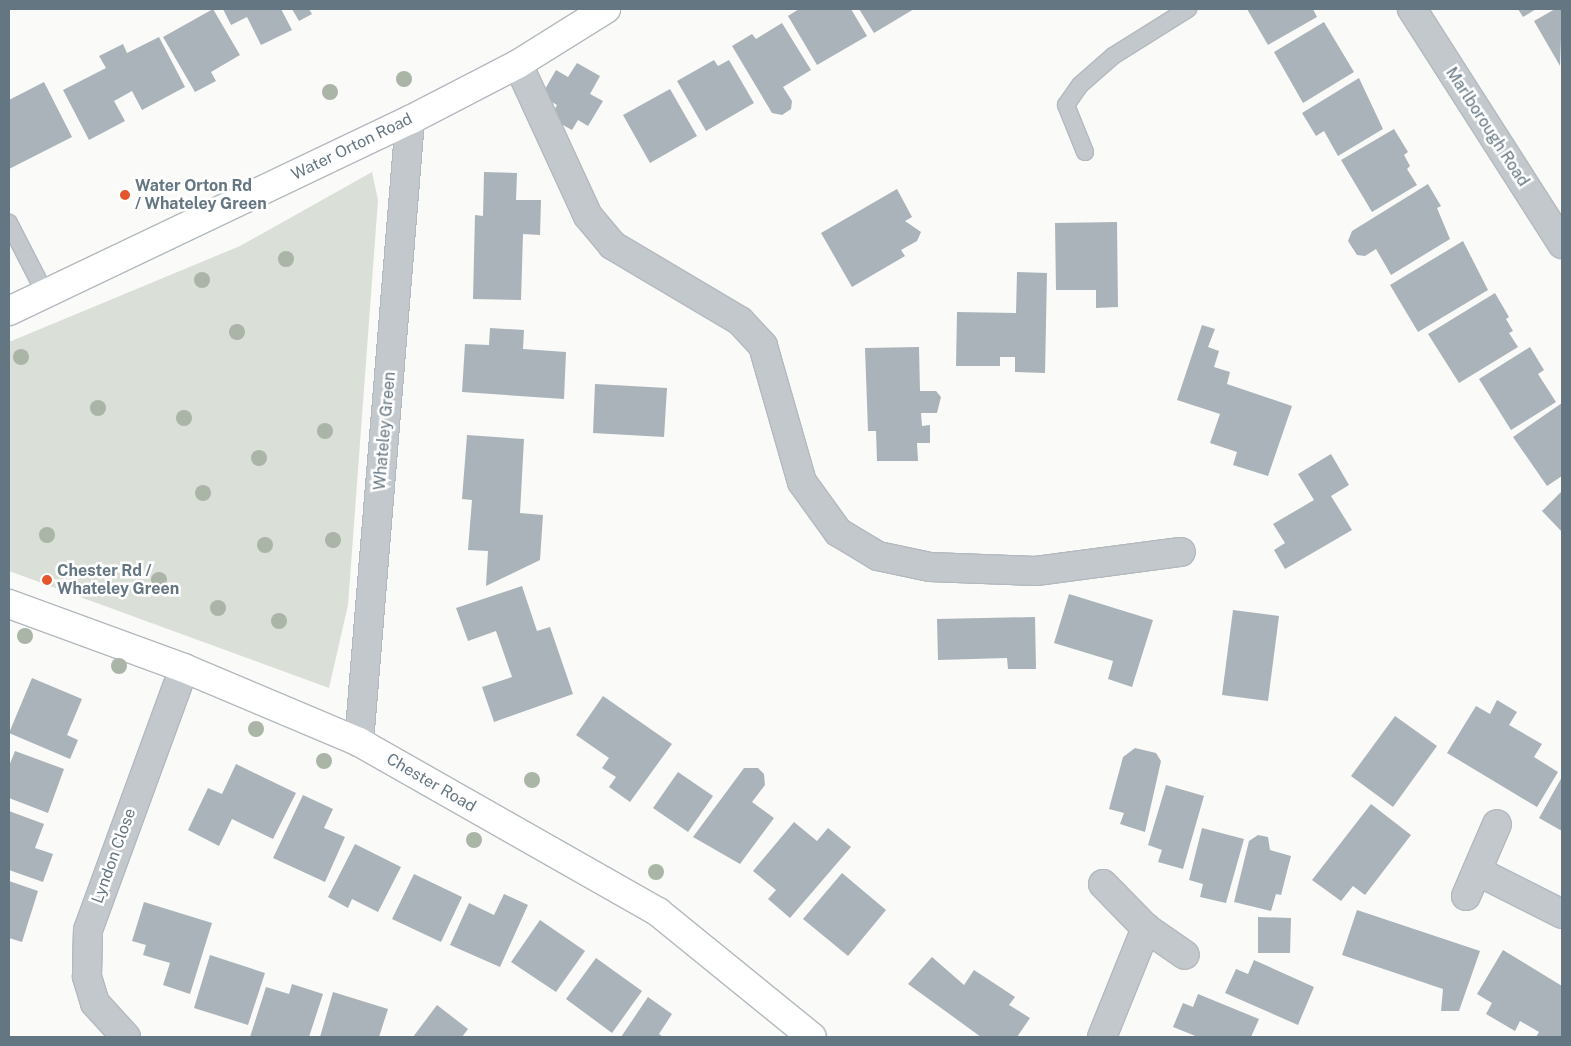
<!DOCTYPE html>
<style>
body{margin:0}
#map{position:relative;width:1571px;height:1046px;overflow:hidden;background:#fafaf8;font-family:"Public Sans",sans-serif}
div>[style]{position:absolute}
.green>*{inset:0;background:#dadfd7}
.building>*{inset:0;background:#aab3b9}
.roads{filter:drop-shadow(1px 0 #b3babf) drop-shadow(-1px 0 #b3babf) drop-shadow(0 1px #b3babf) drop-shadow(0 -1px #b3babf)}
.lane>*{height:16px;margin:-8px;padding:0 8px;transform-origin:8px;border-radius:8px;background:#c3c8cc}
.street>*{height:28px;margin:-14px;padding:0 14px;transform-origin:14px;border-radius:14px;background:#c3c8cc}
.secondary>*{height:28px;margin:-14px;padding:0 14px;transform-origin:14px;border-radius:14px;background:#fff}
.trees>*{width:16px;height:16px;margin:-8px;border-radius:50%;background:#aab4a7}
.dots>*{width:14px;height:14px;translate:-50% -50%;box-sizing:border-box;border:2px solid #fff;border-radius:50%}
span{translate:-50% -50%;white-space:nowrap;text-align:center;line-height:1.15;-webkit-text-stroke:5px #fff;paint-order:stroke}
.street-label{font-size:16px;color:#657683}
.poi-label{font-size:16px;color:#657683;font-weight:700}
.left{translate:0 -50%;text-align:left}
.frame{position:absolute;inset:0;border:10px solid #657683;pointer-events:none}
</style>
<div id="map">
<div class="green">
<div style="clip-path:polygon(372px 172px,378px 200px,348px 605px,329px 688px,9px 571px,9px 342px,240px 246px)"></div>
</div>
<div class="building">
<div style="clip-path:polygon(213px 9px,240px 55px,211px 72px,216px 81px,195px 92px,163px 37px)"></div>
<div style="clip-path:polygon(223px 9px,281px 9px,292px 30px,261px 45px,247px 17px,231px 25px)"></div>
<div style="clip-path:polygon(292px 9px,309px 9px,312px 14px,299px 21px)"></div>
<div style="clip-path:polygon(799px 9px,851px 9px,867px 36px,817px 65px,788px 16px)"></div>
<div style="clip-path:polygon(859px 9px,914px 9px,874px 33px)"></div>
<div style="clip-path:polygon(1247px 9px,1313px 9px,1317px 17px,1268px 45px)"></div>
<div style="clip-path:polygon(1518px 9px,1536px 9px,1523px 17px)"></div>
<div style="clip-path:polygon(1555px 9px,1562px 9px,1560px 66px,1534px 21px)"></div>
<div style="clip-path:polygon(1324px 22px,1354px 72px,1303px 103px,1274px 52px)"></div>
<div style="clip-path:polygon(782px 23px,811px 70px,783px 87px,792px 101px,791px 109px,782px 115px,772px 113px,732px 46px,752px 34px,756px 39px)"></div>
<div style="clip-path:polygon(159px 37px,185px 87px,142px 110px,132px 91px,114px 101px,125px 121px,89px 140px,63px 90px,106px 68px,99px 56px,123px 44px,127px 53px)"></div>
<div style="clip-path:polygon(714px 60px,718px 66px,729px 60px,754px 103px,706px 131px,677px 81px)"></div>
<div style="clip-path:polygon(577px 63px,600px 76px,590px 94px,603px 101px,588px 126px,578px 120px,572px 130px,550px 118px,557px 105px,541px 96px,556px 70px,568px 77px)"></div>
<div style="clip-path:polygon(1359px 78px,1383px 129px,1338px 156px,1324px 131px,1316px 136px,1302px 113px)"></div>
<div style="clip-path:polygon(44px 82px,72px 137px,9px 169px,9px 100px)"></div>
<div style="clip-path:polygon(670px 89px,697px 136px,650px 163px,623px 115px)"></div>
<div style="clip-path:polygon(1394px 129px,1408px 152px,1404px 155px,1410px 166px,1407px 169px,1417px 185px,1372px 212px,1341px 160px)"></div>
<div style="clip-path:polygon(484px 172px,517px 173px,516px 200px,541px 200px,540px 235px,523px 234px,521px 300px,473px 299px,475px 215px,483px 216px)"></div>
<div style="clip-path:polygon(1428px 184px,1441px 206px,1437px 208px,1450px 239px,1391px 275px,1376px 249px,1365px 256px,1357px 255px,1348px 241px,1352px 231px)"></div>
<div style="clip-path:polygon(897px 189px,912px 217px,905px 221px,921px 232px,917px 241px,901px 250px,905px 256px,852px 287px,821px 233px)"></div>
<div style="clip-path:polygon(1117px 222px,1118px 307px,1096px 308px,1096px 290px,1056px 290px,1055px 223px)"></div>
<div style="clip-path:polygon(1463px 241px,1488px 290px,1418px 332px,1390px 285px)"></div>
<div style="clip-path:polygon(1017px 272px,1047px 273px,1045px 373px,1015px 372px,1015px 357px,1000px 357px,1000px 366px,956px 366px,957px 312px,1016px 313px)"></div>
<div style="clip-path:polygon(1495px 293px,1509px 317px,1506px 319px,1513px 331px,1509px 333px,1518px 347px,1459px 383px,1428px 334px)"></div>
<div style="clip-path:polygon(1202px 325px,1215px 329px,1208px 347px,1219px 351px,1214px 367px,1230px 372px,1227px 384px,1292px 406px,1268px 476px,1233px 465px,1237px 452px,1210px 443px,1220px 414px,1177px 400px)"></div>
<div style="clip-path:polygon(490px 328px,524px 330px,523px 349px,566px 352px,564px 399px,462px 392px,465px 344px,489px 345px)"></div>
<div style="clip-path:polygon(919px 347px,920px 391px,936px 391px,941px 397px,937px 413px,921px 413px,922px 426px,930px 425px,930px 443px,917px 443px,918px 461px,877px 461px,876px 431px,868px 431px,865px 348px)"></div>
<div style="clip-path:polygon(1530px 347px,1544px 370px,1538px 374px,1556px 402px,1511px 430px,1479px 379px)"></div>
<div style="clip-path:polygon(595px 384px,667px 388px,664px 437px,593px 433px)"></div>
<div style="clip-path:polygon(1562px 403px,1562px 476px,1547px 486px,1513px 437px)"></div>
<div style="clip-path:polygon(467px 435px,524px 439px,520px 513px,543px 515px,540px 560px,486px 586px,488px 551px,468px 550px,472px 500px,462px 499px)"></div>
<div style="clip-path:polygon(1331px 454px,1349px 485px,1331px 496px,1352px 530px,1285px 569px,1274px 550px,1285px 543px,1273px 524px,1314px 500px,1298px 474px)"></div>
<div style="clip-path:polygon(1562px 491px,1562px 532px,1542px 511px)"></div>
<div style="clip-path:polygon(522px 586px,537px 631px,550px 627px,573px 694px,494px 722px,482px 687px,512px 677px,496px 631px,468px 641px,456px 608px)"></div>
<div style="clip-path:polygon(1069px 594px,1153px 620px,1132px 687px,1108px 679px,1113px 661px,1054px 643px)"></div>
<div style="clip-path:polygon(1233px 610px,1279px 616px,1268px 701px,1222px 695px)"></div>
<div style="clip-path:polygon(1035px 617px,1036px 669px,1008px 669px,1007px 658px,938px 660px,937px 619px)"></div>
<div style="clip-path:polygon(32px 678px,82px 699px,67px 735px,78px 740px,70px 759px,9px 733px)"></div>
<div style="clip-path:polygon(603px 696px,672px 744px,630px 802px,609px 787px,616px 777px,602px 768px,609px 758px,576px 735px)"></div>
<div style="clip-path:polygon(1497px 700px,1517px 712px,1509px 725px,1542px 744px,1534px 757px,1558px 772px,1537px 807px,1447px 753px,1476px 706px,1490px 714px)"></div>
<div style="clip-path:polygon(1395px 716px,1437px 746px,1393px 807px,1351px 776px)"></div>
<div style="clip-path:polygon(1135px 748px,1156px 753px,1161px 761px,1145px 832px,1120px 824px,1124px 813px,1109px 809px,1123px 757px)"></div>
<div style="clip-path:polygon(15px 751px,64px 769px,48px 813px,9px 798px,9px 766px)"></div>
<div style="clip-path:polygon(236px 764px,296px 793px,273px 839px,232px 819px,219px 846px,188px 830px,208px 788px,222px 794px)"></div>
<div style="clip-path:polygon(744px 768px,758px 768px,764px 774px,765px 785px,752px 802px,774px 818px,740px 864px,693px 837px)"></div>
<div style="clip-path:polygon(678px 772px,713px 796px,688px 832px,653px 808px)"></div>
<div style="clip-path:polygon(1562px 777px,1562px 831px,1539px 818px)"></div>
<div style="clip-path:polygon(1166px 785px,1204px 796px,1183px 869px,1158px 862px,1162px 850px,1148px 845px)"></div>
<div style="clip-path:polygon(303px 795px,333px 809px,324px 828px,345px 837px,325px 882px,273px 858px)"></div>
<div style="clip-path:polygon(1371px 804px,1411px 835px,1365px 895px,1353px 886px,1341px 901px,1312px 880px)"></div>
<div style="clip-path:polygon(9px 811px,44px 824px,35px 848px,53px 854px,43px 882px,9px 870px)"></div>
<div style="clip-path:polygon(794px 822px,817px 841px,828px 828px,851px 847px,790px 918px,768px 899px,776px 890px,753px 871px)"></div>
<div style="clip-path:polygon(1202px 828px,1244px 839px,1226px 903px,1200px 897px,1203px 884px,1189px 880px)"></div>
<div style="clip-path:polygon(1258px 835px,1268px 837px,1270px 850px,1291px 856px,1281px 895px,1276px 894px,1271px 911px,1234px 902px,1249px 841px)"></div>
<div style="clip-path:polygon(355px 844px,401px 867px,378px 912px,352px 899px,348px 908px,328px 897px)"></div>
<div style="clip-path:polygon(842px 873px,886px 910px,848px 956px,803px 919px)"></div>
<div style="clip-path:polygon(414px 874px,462px 897px,441px 942px,392px 919px)"></div>
<div style="clip-path:polygon(9px 881px,38px 891px,22px 942px,9px 938px)"></div>
<div style="clip-path:polygon(504px 894px,528px 905px,500px 967px,450px 945px,469px 903px,494px 915px)"></div>
<div style="clip-path:polygon(144px 902px,212px 923px,190px 994px,163px 985px,170px 963px,143px 955px,146px 945px,132px 941px)"></div>
<div style="clip-path:polygon(1357px 910px,1480px 951px,1459px 1011px,1441px 1011px,1443px 989px,1342px 955px)"></div>
<div style="clip-path:polygon(1258px 917px,1291px 918px,1290px 953px,1258px 953px)"></div>
<div style="clip-path:polygon(540px 920px,585px 951px,556px 992px,511px 962px)"></div>
<div style="clip-path:polygon(1503px 950px,1562px 986px,1562px 1037px,1536px 1037px,1539px 1032px,1520px 1021px,1515px 1031px,1486px 1014px,1492px 1003px,1477px 994px)"></div>
<div style="clip-path:polygon(210px 955px,265px 973px,248px 1025px,194px 1008px)"></div>
<div style="clip-path:polygon(932px 957px,964px 985px,974px 970px,1015px 997px,1009px 1005px,1030px 1018px,1017px 1037px,981px 1037px,908px 984px)"></div>
<div style="clip-path:polygon(596px 958px,642px 991px,612px 1033px,566px 999px)"></div>
<div style="clip-path:polygon(1254px 960px,1314px 987px,1298px 1025px,1225px 993px,1236px 969px,1248px 974px)"></div>
<div style="clip-path:polygon(292px 984px,323px 994px,309px 1037px,250px 1037px,266px 987px,289px 994px)"></div>
<div style="clip-path:polygon(333px 992px,388px 1009px,379px 1037px,320px 1037px)"></div>
<div style="clip-path:polygon(1198px 994px,1259px 1019px,1251px 1037px,1198px 1037px,1173px 1027px,1183px 1003px,1193px 1007px)"></div>
<div style="clip-path:polygon(648px 997px,672px 1014px,659px 1034px,663px 1037px,621px 1037px)"></div>
<div style="clip-path:polygon(437px 1005px,468px 1029px,462px 1037px,413px 1037px)"></div>
</div>
<div class="roads">
<div class="lane">
<div style="left:1085px;top:152px;width:51px;rotate:-112deg"></div>
<div style="left:1066px;top:105px;width:24px;rotate:-55deg"></div>
<div style="left:1080px;top:85px;width:44px;rotate:-41.3deg"></div>
<div style="left:1113px;top:56px;width:89px;rotate:-32.1deg"></div>
<div style="left:9px;top:223px;width:79px;rotate:62.8deg"></div>
</div>
<div class="street">
<div style="left:1412px;top:9px;width:279px;rotate:57.4deg"></div>
<div style="left:518px;top:64px;width:167px;rotate:65.3deg"></div>
<div style="left:588px;top:216px;width:38px;rotate:50deg"></div>
<div style="left:612px;top:245px;width:149px;rotate:30.7deg"></div>
<div style="left:740px;top:321px;width:34px;rotate:47deg"></div>
<div style="left:763px;top:346px;width:141px;rotate:74deg"></div>
<div style="left:802px;top:482px;width:62px;rotate:54.2deg"></div>
<div style="left:838px;top:532px;width:47px;rotate:31deg"></div>
<div style="left:878px;top:556px;width:53px;rotate:11.9deg"></div>
<div style="left:930px;top:567px;width:106px;rotate:2.2deg"></div>
<div style="left:1036px;top:571px;width:146px;rotate:-7.5deg"></div>
<div style="left:359px;top:742px;width:624px;rotate:-85.31deg"></div>
<div style="left:1477px;top:871px;width:95px;rotate:26.8deg"></div>
<div style="left:1103px;top:884px;width:62px;rotate:45.7deg"></div>
<div style="left:1146px;top:928px;width:47px;rotate:34.7deg"></div>
<div style="left:1466px;top:896px;width:78px;rotate:-66.7deg"></div>
<div style="left:126px;top:1037px;width:46px;rotate:-132.4deg"></div>
<div style="left:95px;top:1003px;width:28px;rotate:-107deg"></div>
<div style="left:87px;top:976px;width:46px;rotate:-88.8deg"></div>
<div style="left:88px;top:930px;width:279px;rotate:-69.9deg"></div>
<div style="left:1102px;top:1037px;width:118px;rotate:-68deg"></div>
</div>
<div class="secondary">
<div style="left:9px;top:311px;width:444px;rotate:-25.5deg"></div>
<div style="left:410px;top:120px;width:122px;rotate:-27.4deg"></div>
<div style="left:518px;top:64px;width:104px;rotate:-32deg"></div>
<div style="left:9px;top:604px;width:186px;rotate:20.1deg"></div>
<div style="left:184px;top:668px;width:190px;rotate:22.9deg"></div>
<div style="left:359px;top:742px;width:344px;rotate:29.6deg"></div>
<div style="left:658px;top:912px;width:198px;rotate:39.1deg"></div>
</div>
</div>
<div class="trees">
<div style="left:404px;top:79px"></div>
<div style="left:330px;top:92px"></div>
<div style="left:286px;top:259px"></div>
<div style="left:202px;top:280px"></div>
<div style="left:237px;top:332px"></div>
<div style="left:21px;top:357px"></div>
<div style="left:98px;top:408px"></div>
<div style="left:184px;top:418px"></div>
<div style="left:325px;top:431px"></div>
<div style="left:259px;top:458px"></div>
<div style="left:203px;top:493px"></div>
<div style="left:47px;top:535px"></div>
<div style="left:333px;top:540px"></div>
<div style="left:265px;top:545px"></div>
<div style="left:159px;top:580px"></div>
<div style="left:218px;top:608px"></div>
<div style="left:279px;top:621px"></div>
<div style="left:25px;top:636px"></div>
<div style="left:119px;top:666px"></div>
<div style="left:256px;top:729px"></div>
<div style="left:324px;top:761px"></div>
<div style="left:532px;top:780px"></div>
<div style="left:474px;top:840px"></div>
<div style="left:656px;top:872px"></div>
</div>
<div class="dots">
<div style="left:125px;top:195px;background:#e4572e"></div>
<div style="left:47px;top:580px;background:#e4572e"></div>
</div>
<div class="street-label">
<span style="left:1487px;top:127px;rotate:57deg">Marlborough Road</span>
<span style="left:352px;top:147px;rotate:-26deg">Water Orton Road</span>
<span style="left:385px;top:431px;rotate:-85deg">Whateley Green</span>
<span style="left:431px;top:783px;rotate:30deg">Chester Road</span>
<span style="left:114px;top:856px;rotate:-70deg">Lyndon Close</span>
</div>
<div class="poi-label">
<span class="left" style="left:135px;top:195px">Water Orton Rd<br>/ Whateley Green</span>
<span class="left" style="left:57px;top:580px">Chester Rd /<br>Whateley Green</span>
</div>
<div class="frame"></div>
</div>
